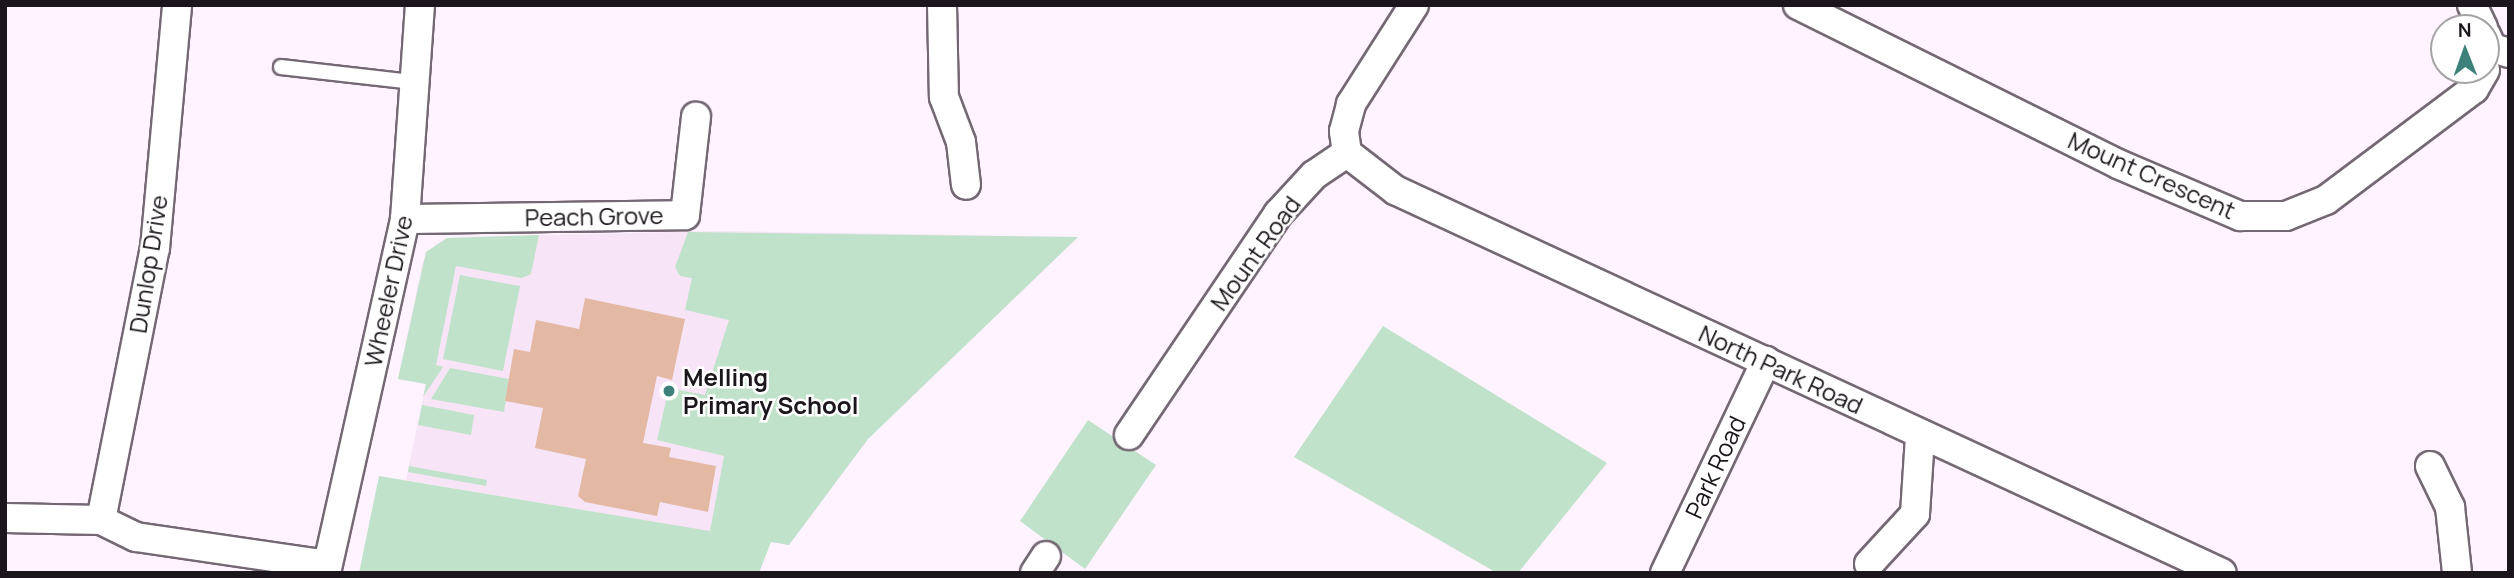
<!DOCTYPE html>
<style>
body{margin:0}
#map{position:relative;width:2514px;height:578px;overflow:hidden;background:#fef3fe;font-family:Manrope,sans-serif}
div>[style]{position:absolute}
.built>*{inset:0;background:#f7e4f7}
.green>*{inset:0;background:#c1e2ca}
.building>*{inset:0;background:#e3b9a3}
.roads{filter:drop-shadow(2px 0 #746874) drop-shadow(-2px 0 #746874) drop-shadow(0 2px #746874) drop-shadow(0 -2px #746874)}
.service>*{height:14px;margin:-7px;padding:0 7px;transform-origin:7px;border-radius:7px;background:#fff}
.minor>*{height:28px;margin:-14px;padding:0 14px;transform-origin:14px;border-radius:14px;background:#fff}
.dots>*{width:19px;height:19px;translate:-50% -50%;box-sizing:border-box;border:4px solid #fff;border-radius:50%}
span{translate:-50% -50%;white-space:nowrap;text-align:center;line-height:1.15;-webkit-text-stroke:5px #fff;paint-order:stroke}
.street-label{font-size:24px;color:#1b161b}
.poi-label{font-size:24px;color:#1b161b;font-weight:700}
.left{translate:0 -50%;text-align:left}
.frame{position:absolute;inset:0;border:7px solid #1b161b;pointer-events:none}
.north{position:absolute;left:2430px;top:14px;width:70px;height:70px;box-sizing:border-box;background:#fff;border:2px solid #a4a2a4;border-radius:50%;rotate:359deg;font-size:19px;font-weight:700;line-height:28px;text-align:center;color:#1b161b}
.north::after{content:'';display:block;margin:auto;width:24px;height:32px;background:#3c827a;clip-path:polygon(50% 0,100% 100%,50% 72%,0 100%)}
</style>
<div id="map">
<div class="built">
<div style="clip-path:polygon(722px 231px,1078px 237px,868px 439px,789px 545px,406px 480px,426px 384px,398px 379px,423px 262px,436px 244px,461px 237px)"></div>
</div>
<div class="green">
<div style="clip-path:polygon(688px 232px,1078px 237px,868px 439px,789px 545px,771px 542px,759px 573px,359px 573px,379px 476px,710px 531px,724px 456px,657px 440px,669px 388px,705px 395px,729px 320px,685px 310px,692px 278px,680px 276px,675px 267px)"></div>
<div style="clip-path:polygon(539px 235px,531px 274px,521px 278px,456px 266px,436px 365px,443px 367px,423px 397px,426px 384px,398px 379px,426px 252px,447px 238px)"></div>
<div style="clip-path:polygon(460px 275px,520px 286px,503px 371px,443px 359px)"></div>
<div style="clip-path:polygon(1383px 326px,1607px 463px,1518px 573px,1497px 573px,1294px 457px)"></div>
<div style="clip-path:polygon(450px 368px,509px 379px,504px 412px,431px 399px)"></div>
<div style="clip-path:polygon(422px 405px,474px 415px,471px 435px,418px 425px)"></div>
<div style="clip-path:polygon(1088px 420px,1156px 465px,1085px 569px,1020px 521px)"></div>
<div style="clip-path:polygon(409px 466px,487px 480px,486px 486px,408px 472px)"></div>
</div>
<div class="building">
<div style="clip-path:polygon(585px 298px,685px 319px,672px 380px,657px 376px,643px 443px,671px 448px,669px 457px,716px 466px,708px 512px,660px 502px,657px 516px,585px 502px,578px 496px,586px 459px,535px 448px,543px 408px,505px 401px,514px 349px,530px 352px,536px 320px,579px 329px)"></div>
</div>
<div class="roads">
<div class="service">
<div style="left:281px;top:67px;width:133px;rotate:6.5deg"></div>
</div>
<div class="minor">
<div style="left:942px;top:5px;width:92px;rotate:88.8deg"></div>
<div style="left:944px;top:97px;width:48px;rotate:69.3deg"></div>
<div style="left:961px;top:142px;width:43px;rotate:83.4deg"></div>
<div style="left:1798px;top:5px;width:357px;rotate:26.4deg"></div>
<div style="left:2118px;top:164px;width:133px;rotate:23.1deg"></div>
<div style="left:2240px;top:216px;width:46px"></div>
<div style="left:2286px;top:216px;width:43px;rotate:-21.8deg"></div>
<div style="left:2326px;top:200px;width:185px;rotate:-36.9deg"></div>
<div style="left:2474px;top:89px;width:22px;rotate:-60deg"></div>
<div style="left:2472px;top:5px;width:25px;rotate:64deg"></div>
<div style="left:2486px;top:35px;width:14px;rotate:65deg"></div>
<div style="left:2492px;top:48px;width:18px;rotate:16deg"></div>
<div style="left:1347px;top:153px;width:61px;rotate:37.6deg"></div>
<div style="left:1395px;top:190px;width:911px;rotate:24.85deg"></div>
<div style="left:405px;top:219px;width:280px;rotate:-0.8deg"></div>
<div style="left:685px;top:215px;width:99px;rotate:-83.6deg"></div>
<div style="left:1129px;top:435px;width:267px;rotate:-56deg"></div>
<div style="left:1278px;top:214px;width:53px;rotate:-47.3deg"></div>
<div style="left:1314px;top:175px;width:40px;rotate:-34deg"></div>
<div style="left:1347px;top:153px;width:22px;rotate:-98deg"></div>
<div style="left:1344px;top:131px;width:28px;rotate:-75deg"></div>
<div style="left:1351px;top:104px;width:117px;rotate:-57.5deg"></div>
<div style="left:2430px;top:466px;width:46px;rotate:64deg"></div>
<div style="left:2450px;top:507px;width:66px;rotate:83.9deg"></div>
<div style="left:5px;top:518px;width:96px;rotate:1.2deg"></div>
<div style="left:101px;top:520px;width:39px;rotate:26deg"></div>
<div style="left:136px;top:537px;width:193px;rotate:8.3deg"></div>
<div style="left:101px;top:520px;width:277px;rotate:-78.8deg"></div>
<div style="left:155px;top:248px;width:244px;rotate:-84.8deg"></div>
<div style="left:1869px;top:564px;width:68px;rotate:-47.4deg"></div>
<div style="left:1915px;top:514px;width:78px;rotate:-86.3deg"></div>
<div style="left:326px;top:573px;width:363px;rotate:-77.4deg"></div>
<div style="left:405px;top:219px;width:215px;rotate:-86deg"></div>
<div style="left:1035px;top:573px;width:20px;rotate:-57deg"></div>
<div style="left:1665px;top:573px;width:235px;rotate:-64.5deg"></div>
</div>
</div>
<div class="dots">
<div style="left:669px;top:391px;background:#3c827a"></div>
</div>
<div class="street-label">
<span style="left:2152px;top:175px;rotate:24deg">Mount Crescent</span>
<span style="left:594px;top:216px;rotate:-1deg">Peach Grove</span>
<span style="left:1255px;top:253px;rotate:-54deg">Mount Road</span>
<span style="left:148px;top:264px;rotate:-81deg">Dunlop Drive</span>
<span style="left:388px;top:291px;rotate:-78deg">Wheeler Drive</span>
<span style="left:1781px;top:369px;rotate:25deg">North Park Road</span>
<span style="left:1715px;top:467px;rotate:-65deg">Park Road</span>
</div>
<div class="poi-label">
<span class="left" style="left:683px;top:391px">Melling<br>Primary School</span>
</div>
<div class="frame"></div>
<div class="north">N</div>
</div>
